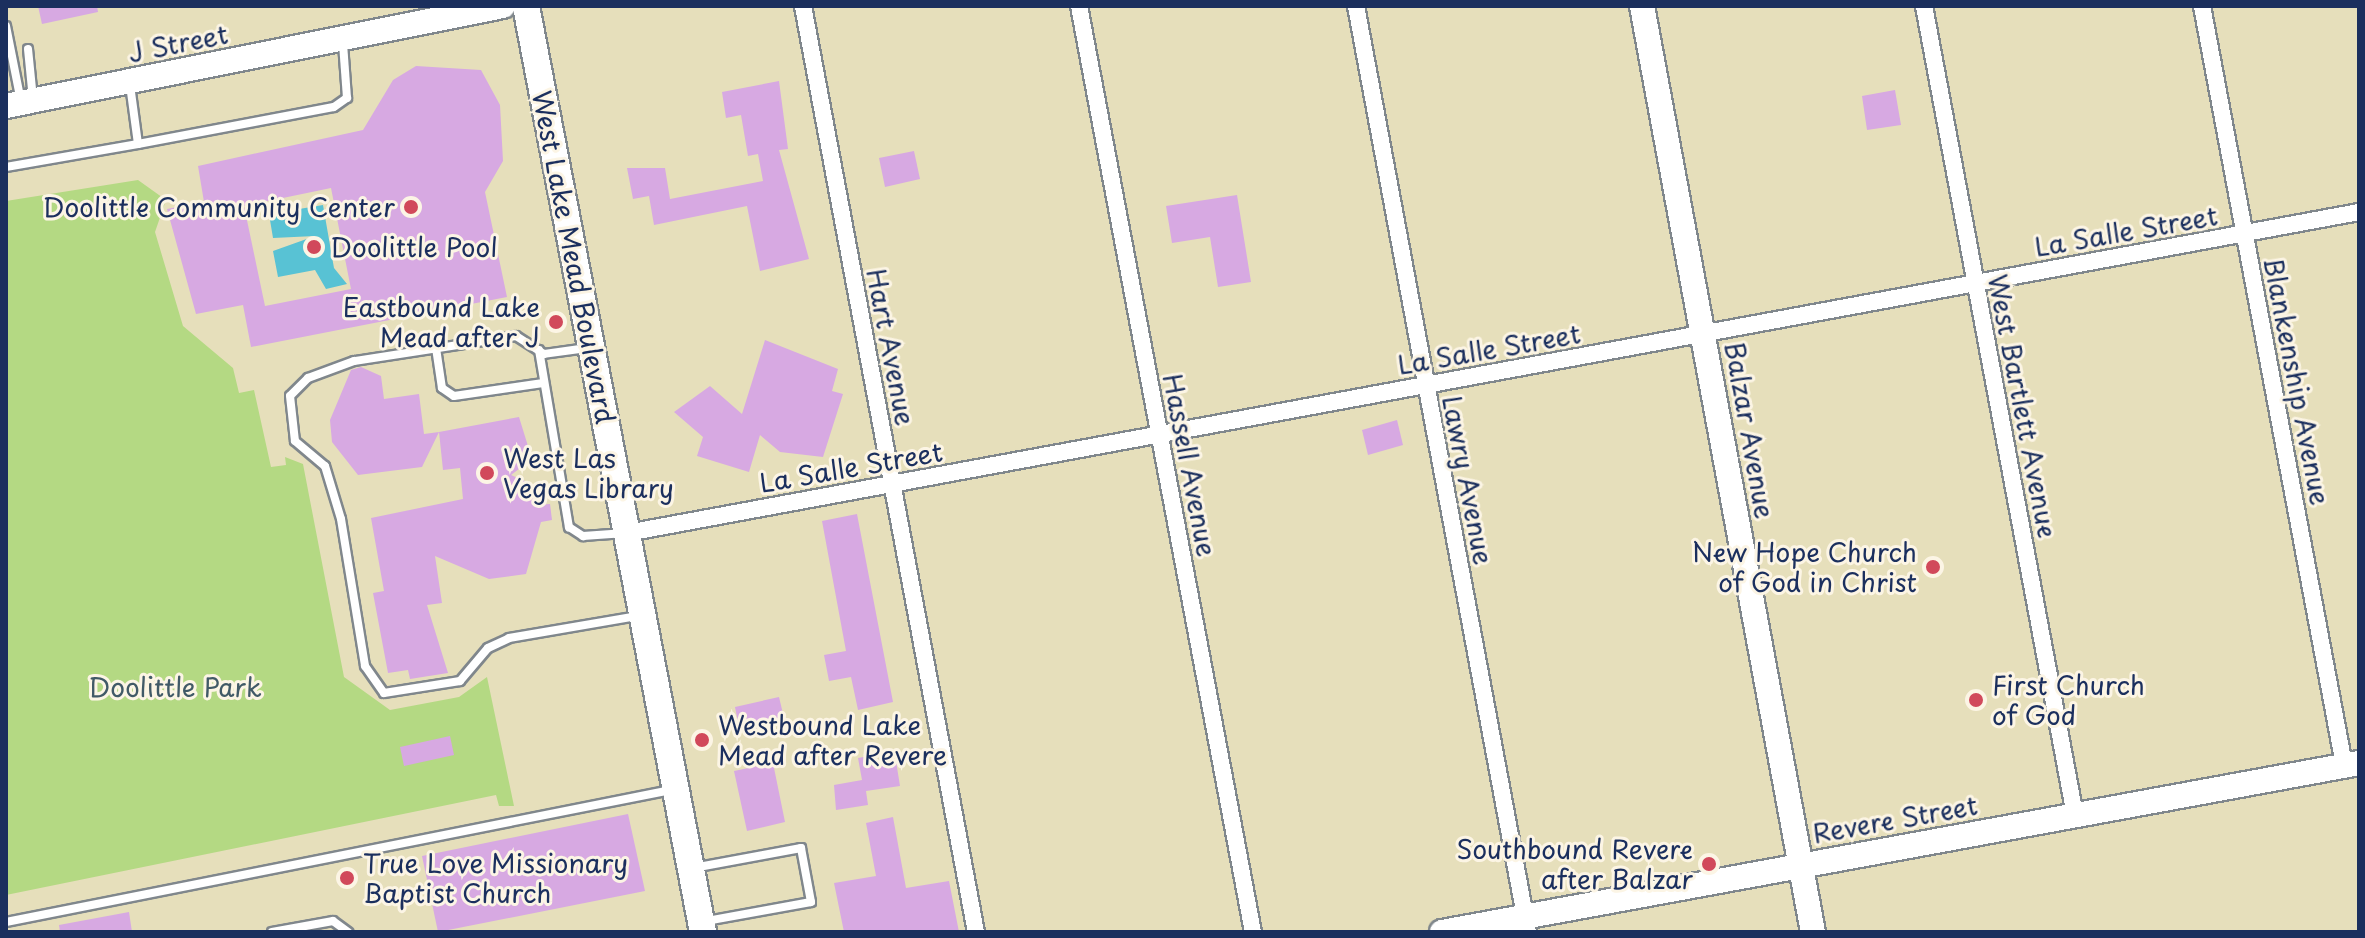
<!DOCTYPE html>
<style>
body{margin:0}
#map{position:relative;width:2365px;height:938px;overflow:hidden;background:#e6dfbb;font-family:"Playpen Sans",sans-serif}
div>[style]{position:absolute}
.green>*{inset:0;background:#b4d983}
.water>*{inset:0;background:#58c2d4}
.building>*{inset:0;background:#d7a9e2}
.roads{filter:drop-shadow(2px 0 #80878c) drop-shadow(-2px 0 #80878c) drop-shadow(0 2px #80878c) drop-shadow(0 -2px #80878c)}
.lane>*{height:8px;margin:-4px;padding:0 4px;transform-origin:4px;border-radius:4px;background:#fff}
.street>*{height:16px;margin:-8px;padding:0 8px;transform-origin:8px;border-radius:8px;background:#fff}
.secondary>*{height:24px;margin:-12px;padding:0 12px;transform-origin:12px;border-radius:12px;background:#fff}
.primary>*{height:26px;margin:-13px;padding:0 13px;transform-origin:13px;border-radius:13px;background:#fff}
.dots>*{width:22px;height:22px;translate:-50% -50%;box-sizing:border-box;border:4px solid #fcf5e5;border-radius:50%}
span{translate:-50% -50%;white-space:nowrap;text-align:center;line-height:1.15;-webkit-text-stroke:6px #fcf5e5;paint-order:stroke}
.street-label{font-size:26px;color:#1b2f5e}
.poi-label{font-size:26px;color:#1b2f5e}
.right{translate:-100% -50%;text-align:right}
.left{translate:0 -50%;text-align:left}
.park-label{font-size:26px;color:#415a67}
.frame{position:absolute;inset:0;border:8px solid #1b2f5e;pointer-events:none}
</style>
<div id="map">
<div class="green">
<div style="clip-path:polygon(138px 180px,166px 200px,155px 232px,183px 326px,233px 368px,239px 393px,254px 390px,271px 467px,286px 465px,285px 457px,303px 464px,344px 677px,390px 710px,459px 697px,487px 677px,514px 806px,499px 806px,496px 795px,6px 895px,6px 201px)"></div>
</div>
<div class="water">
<div style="clip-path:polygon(323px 205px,334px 268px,347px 284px,326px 289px,315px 270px,278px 277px,273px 251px,315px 236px,273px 238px,269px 214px)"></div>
</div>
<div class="building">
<div style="clip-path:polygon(38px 6px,97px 6px,98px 12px,42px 24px)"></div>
<div style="clip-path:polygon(evenodd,416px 66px,481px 70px,500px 105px,503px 161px,485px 192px,507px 297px,251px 347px,243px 305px,196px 314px,167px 209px,204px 202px,198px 166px,363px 130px,393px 80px,416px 66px,331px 188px,351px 289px,265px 306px,244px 206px,331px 188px)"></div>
<div style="clip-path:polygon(779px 81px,788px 149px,779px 150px,809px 259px,760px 271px,747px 206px,654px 225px,649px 196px,633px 199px,627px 168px,665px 168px,670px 199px,763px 181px,758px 154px,748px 156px,741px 115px,726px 118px,722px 92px)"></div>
<div style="clip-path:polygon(1895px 90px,1901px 125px,1867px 130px,1862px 96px)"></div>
<div style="clip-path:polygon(914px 151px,920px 179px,885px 187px,879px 158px)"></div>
<div style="clip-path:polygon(1237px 195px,1251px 282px,1218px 287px,1210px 237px,1172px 243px,1166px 206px)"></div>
<div style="clip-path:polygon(765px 340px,838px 369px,832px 391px,843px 394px,823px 457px,780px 452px,760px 435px,749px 472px,697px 456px,703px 437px,674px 412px,710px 386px,742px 414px)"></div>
<div style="clip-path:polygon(361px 367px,381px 376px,384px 399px,419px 394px,424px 434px,439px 432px,422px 467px,358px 475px,332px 442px,330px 420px,351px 370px)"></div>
<div style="clip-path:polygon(519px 417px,532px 459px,511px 475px,534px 485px,537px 505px,550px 504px,552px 520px,541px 522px,526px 574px,489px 579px,435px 556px,442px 603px,427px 605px,448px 673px,410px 679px,408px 670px,388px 673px,373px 593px,384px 591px,371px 518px,463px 499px,460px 468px,443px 470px,439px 432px)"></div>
<div style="clip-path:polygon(1397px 420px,1403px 445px,1368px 455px,1362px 430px)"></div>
<div style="clip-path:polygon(857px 514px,893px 702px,858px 710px,851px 677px,829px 681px,824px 655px,846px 651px,822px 521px)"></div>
<div style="clip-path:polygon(779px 697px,785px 722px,740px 732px,735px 707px)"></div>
<div style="clip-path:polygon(450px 736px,454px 755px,404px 766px,400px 747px)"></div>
<div style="clip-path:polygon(875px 755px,876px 764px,896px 761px,900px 786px,866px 791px,868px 805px,836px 810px,834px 785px,862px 780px,858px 758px)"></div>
<div style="clip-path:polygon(773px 763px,785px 822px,747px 831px,734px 771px)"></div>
<div style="clip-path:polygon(628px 814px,645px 891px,438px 932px,422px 856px)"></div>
<div style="clip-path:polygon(893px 817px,906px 888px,949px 881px,959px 932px,844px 932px,834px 883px,876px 876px,866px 823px)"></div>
<div style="clip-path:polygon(129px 912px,132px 932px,60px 932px,59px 925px)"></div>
</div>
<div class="roads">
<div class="lane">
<div style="left:6px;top:26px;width:77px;rotate:78.8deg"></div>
<div style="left:28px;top:49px;width:50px;rotate:84.3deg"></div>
<div style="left:138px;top:144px;width:199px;rotate:-10.7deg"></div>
<div style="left:334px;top:107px;width:16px;rotate:-35deg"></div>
<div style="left:347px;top:98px;width:55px;rotate:-94.2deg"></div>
<div style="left:6px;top:167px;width:134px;rotate:-9.9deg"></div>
<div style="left:138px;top:144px;width:60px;rotate:-97.7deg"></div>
<div style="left:436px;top:348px;width:40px;rotate:81.5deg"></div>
<div style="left:442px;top:388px;width:14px;rotate:34deg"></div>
<div style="left:454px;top:396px;width:90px;rotate:-8.3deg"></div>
<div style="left:587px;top:348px;width:43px;rotate:172.1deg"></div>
<div style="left:544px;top:354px;width:33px;rotate:-147deg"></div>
<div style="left:516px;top:336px;width:164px;rotate:171.2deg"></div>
<div style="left:354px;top:361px;width:49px;rotate:159.7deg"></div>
<div style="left:308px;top:378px;width:25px;rotate:135deg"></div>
<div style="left:290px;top:396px;width:45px;rotate:83.7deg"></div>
<div style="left:295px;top:441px;width:39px;rotate:40deg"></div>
<div style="left:325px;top:466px;width:55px;rotate:73.2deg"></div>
<div style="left:341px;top:519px;width:149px;rotate:80.7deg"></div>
<div style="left:365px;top:666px;width:33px;rotate:55deg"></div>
<div style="left:384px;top:693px;width:77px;rotate:-9deg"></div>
<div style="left:460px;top:681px;width:43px;rotate:-49.7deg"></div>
<div style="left:488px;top:648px;width:23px;rotate:-25deg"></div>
<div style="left:509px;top:638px;width:131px;rotate:-9.7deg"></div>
<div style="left:539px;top:350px;width:180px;rotate:80.4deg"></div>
<div style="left:569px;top:527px;width:17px;rotate:33deg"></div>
<div style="left:583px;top:536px;width:39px;rotate:-4deg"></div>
<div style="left:693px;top:868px;width:110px;rotate:-10.5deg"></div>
<div style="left:801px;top:848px;width:55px;rotate:79.5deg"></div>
<div style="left:811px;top:902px;width:107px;rotate:169.7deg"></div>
<div style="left:6px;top:922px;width:678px;rotate:-11.23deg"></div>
<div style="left:272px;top:932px;width:62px;rotate:-10.2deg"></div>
<div style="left:333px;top:921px;width:19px;rotate:36deg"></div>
</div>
<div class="street">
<div style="left:803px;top:6px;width:942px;rotate:79.42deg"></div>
<div style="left:1079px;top:6px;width:942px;rotate:79.36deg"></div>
<div style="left:1356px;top:6px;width:942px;rotate:79.48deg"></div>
<div style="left:1924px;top:6px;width:823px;rotate:79.43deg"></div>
<div style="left:2202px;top:6px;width:772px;rotate:79.4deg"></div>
<div style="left:627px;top:533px;width:1761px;rotate:-10.5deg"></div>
</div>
<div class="secondary">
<div style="left:1642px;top:6px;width:942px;rotate:79.54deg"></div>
<div style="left:6px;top:106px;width:507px;rotate:-11.38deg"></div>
<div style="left:1442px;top:932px;width:932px;rotate:-10.44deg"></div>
</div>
<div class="primary">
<div style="left:526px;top:6px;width:943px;rotate:79.18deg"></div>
</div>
</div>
<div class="dots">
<div style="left:411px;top:207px;background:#d1495b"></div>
<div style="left:314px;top:247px;background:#d1495b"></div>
<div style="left:556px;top:322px;background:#d1495b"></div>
<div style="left:487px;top:473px;background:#d1495b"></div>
<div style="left:1933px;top:567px;background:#d1495b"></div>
<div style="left:1976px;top:700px;background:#d1495b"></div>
<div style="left:702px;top:740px;background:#d1495b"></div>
<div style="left:1709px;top:864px;background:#d1495b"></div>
<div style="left:347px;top:878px;background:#d1495b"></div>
</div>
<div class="street-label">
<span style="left:178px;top:43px;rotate:-11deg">J Street</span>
<span style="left:2126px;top:231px;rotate:-10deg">La Salle Street</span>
<span style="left:574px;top:257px;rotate:79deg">West Lake Mead Boulevard</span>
<span style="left:891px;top:347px;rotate:79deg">Hart Avenue</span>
<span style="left:1489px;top:349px;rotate:-10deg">La Salle Street</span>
<span style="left:2297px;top:381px;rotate:79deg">Blankenship Avenue</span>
<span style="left:2023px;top:406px;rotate:79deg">West Bartlett Avenue</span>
<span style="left:1750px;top:430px;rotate:80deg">Balzar Avenue</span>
<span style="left:1190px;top:465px;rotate:79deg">Hassell Avenue</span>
<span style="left:851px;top:467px;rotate:-10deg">La Salle Street</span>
<span style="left:1468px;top:480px;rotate:79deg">Lawry Avenue</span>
<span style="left:1895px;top:819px;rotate:-10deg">Revere Street</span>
</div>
<div class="poi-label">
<span class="right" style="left:395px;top:207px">Doolittle Community Center</span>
<span class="left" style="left:330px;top:247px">Doolittle Pool</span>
<span class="right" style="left:540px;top:322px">Eastbound Lake<br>Mead after J</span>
<span class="left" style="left:503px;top:473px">West Las<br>Vegas Library</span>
<span class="right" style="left:1917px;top:567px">New Hope Church<br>of God in Christ</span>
<span class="left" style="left:1992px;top:700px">First Church<br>of God</span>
<span class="left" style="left:718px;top:740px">Westbound Lake<br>Mead after Revere</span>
<span class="right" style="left:1693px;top:864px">Southbound Revere<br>after Balzar</span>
<span class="left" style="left:363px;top:878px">True Love Missionary<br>Baptist Church</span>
</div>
<div class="park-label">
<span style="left:175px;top:687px">Doolittle Park</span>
</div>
<div class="frame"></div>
</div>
